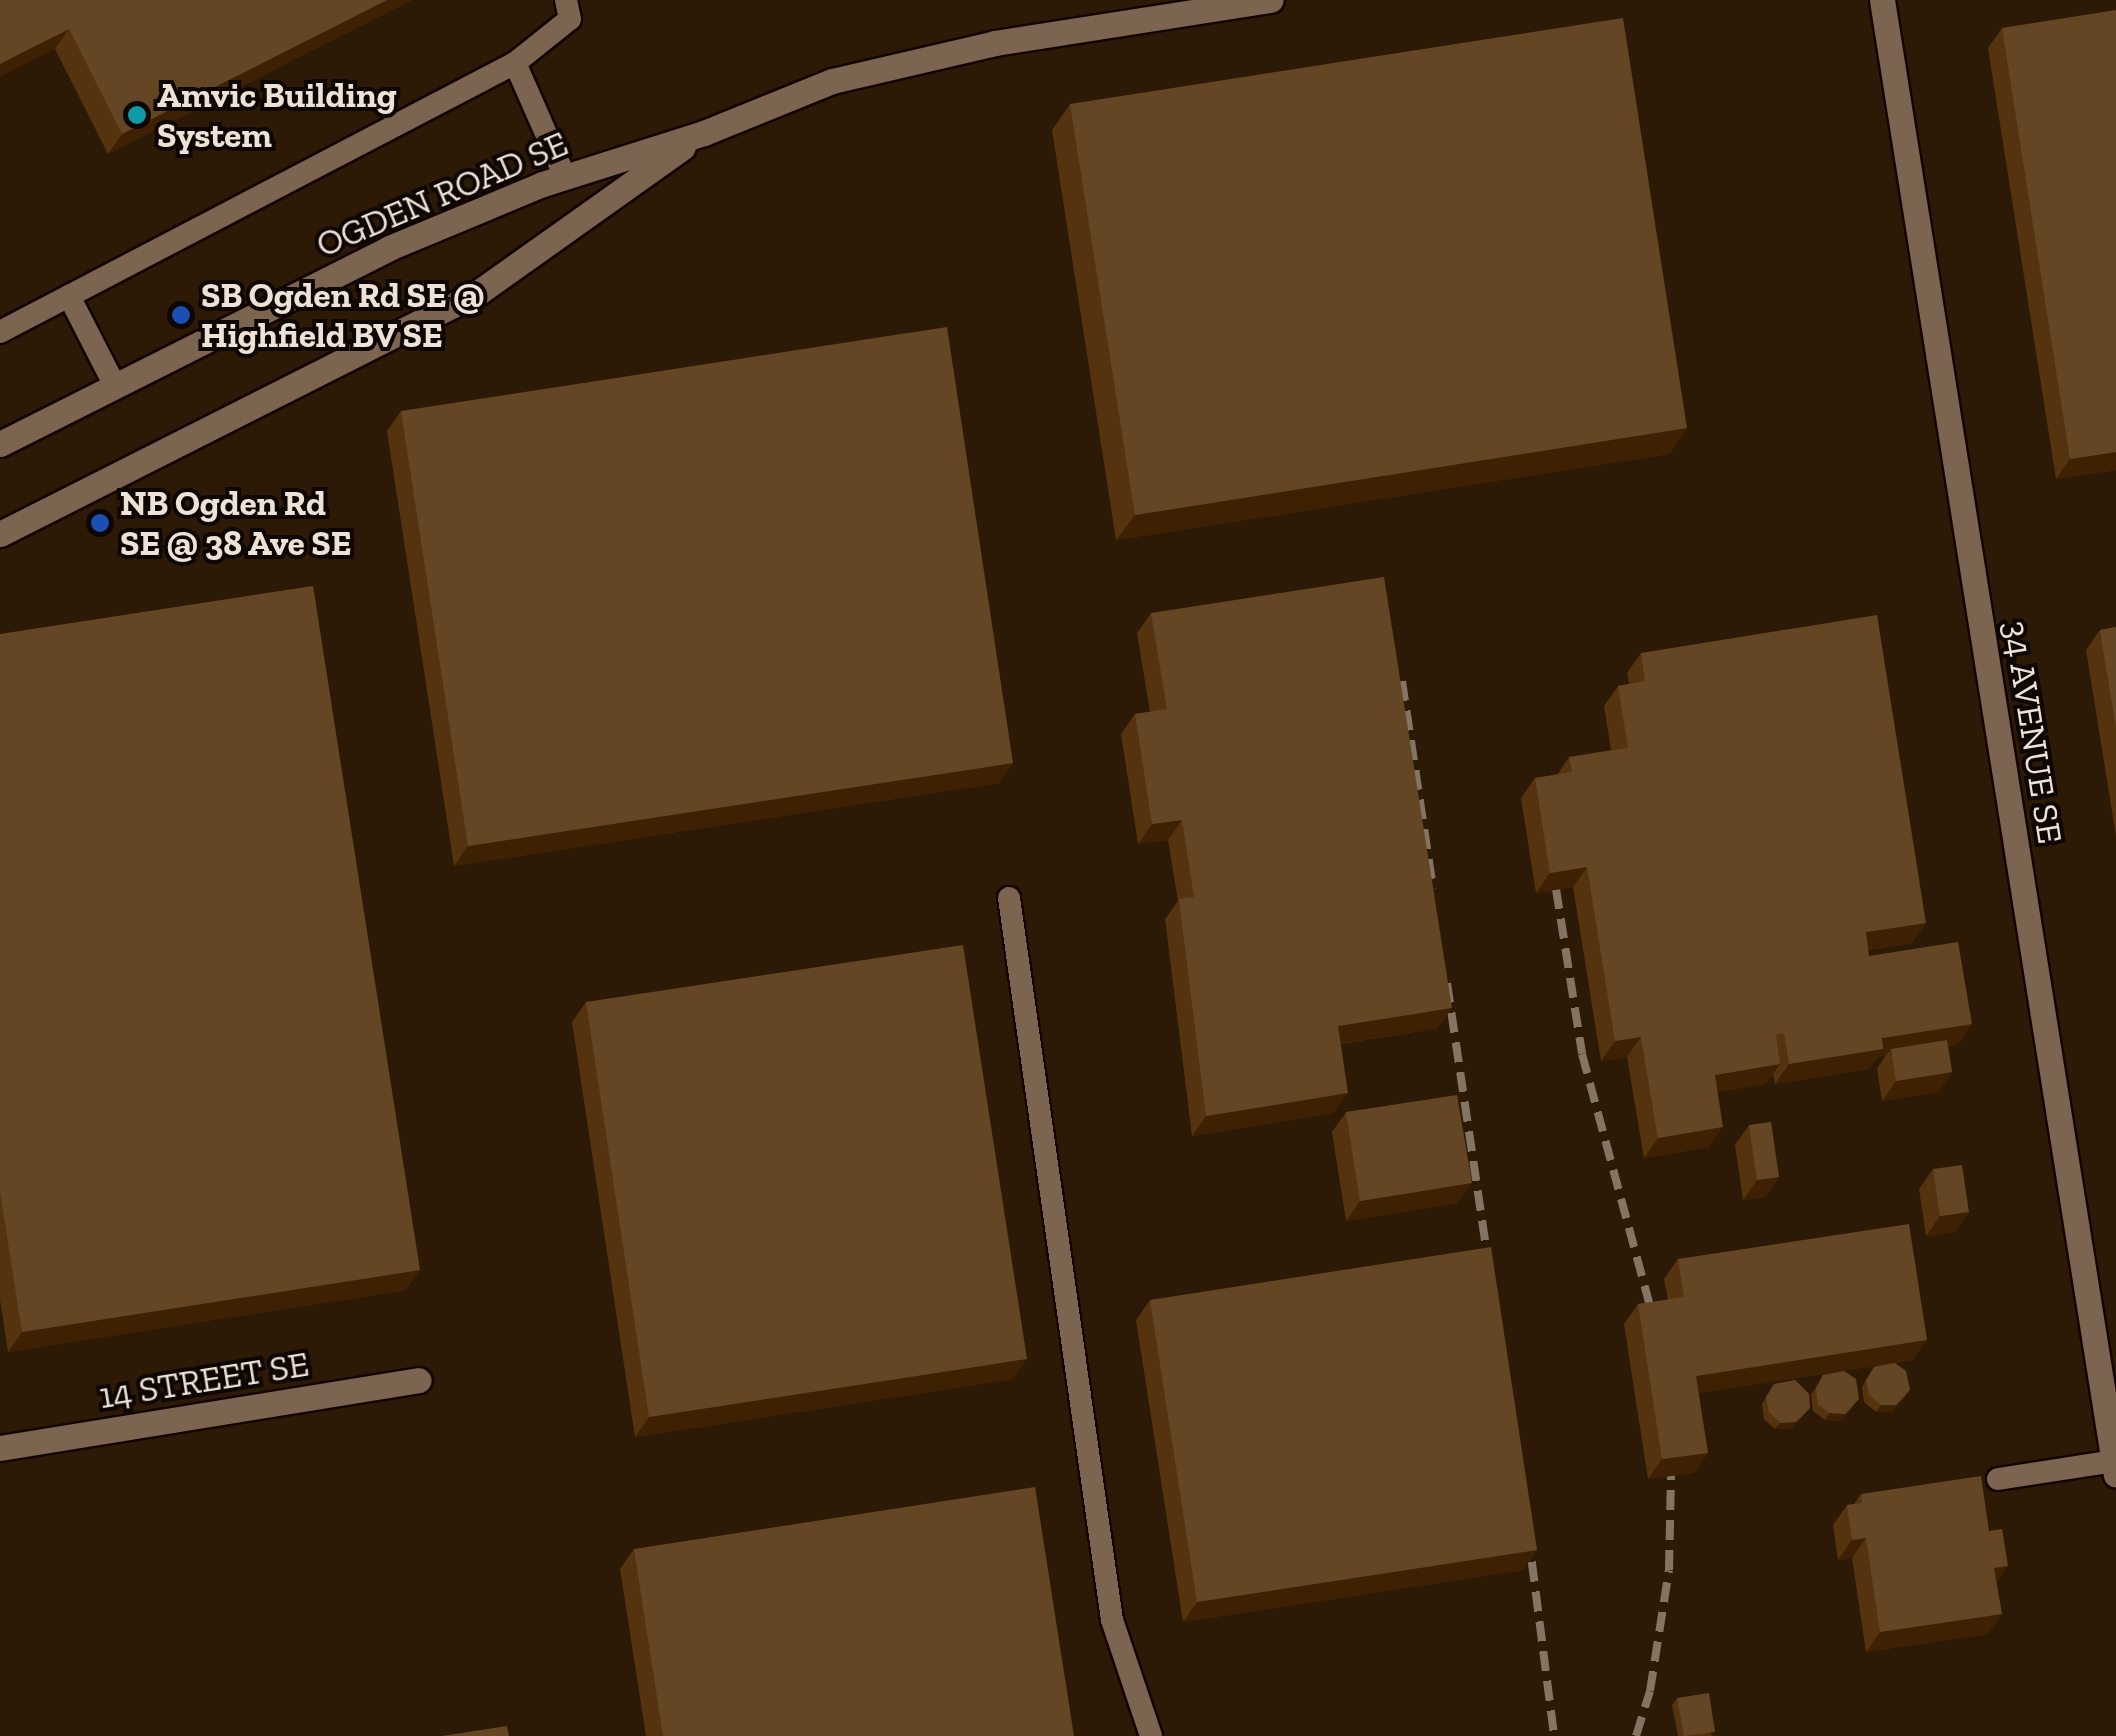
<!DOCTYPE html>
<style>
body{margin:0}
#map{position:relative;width:2116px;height:1736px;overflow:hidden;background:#2c1906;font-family:"Zilla Slab",serif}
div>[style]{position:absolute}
.roads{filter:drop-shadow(2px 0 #130400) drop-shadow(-2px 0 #130400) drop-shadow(0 2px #130400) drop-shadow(0 -2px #130400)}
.lane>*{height:22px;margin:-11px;padding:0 11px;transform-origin:11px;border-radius:11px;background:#7b6450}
.street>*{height:25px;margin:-12.5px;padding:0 12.5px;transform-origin:12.5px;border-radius:12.5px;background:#7b6450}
.secondary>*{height:25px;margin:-12.5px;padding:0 12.5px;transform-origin:12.5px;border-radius:12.5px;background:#7b6450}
.rail>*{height:8px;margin-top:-4px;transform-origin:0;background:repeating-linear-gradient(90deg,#847464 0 20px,transparent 0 30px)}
.wall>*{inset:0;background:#55330f}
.shaded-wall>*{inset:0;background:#3d2102}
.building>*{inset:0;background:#654624}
.dots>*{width:28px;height:28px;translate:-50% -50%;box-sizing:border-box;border:5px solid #0e0602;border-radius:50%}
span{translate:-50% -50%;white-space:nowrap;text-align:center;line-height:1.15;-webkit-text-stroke:8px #0e0602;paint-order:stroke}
.poi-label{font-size:35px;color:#eee1d5;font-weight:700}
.left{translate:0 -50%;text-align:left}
.street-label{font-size:35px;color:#eee1d5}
</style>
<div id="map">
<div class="roads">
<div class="lane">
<div style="left:515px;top:63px;width:124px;rotate:66.3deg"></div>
<div style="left:69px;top:296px;width:101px;rotate:62.9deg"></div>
<div style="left:0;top:332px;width:581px;rotate:-27.58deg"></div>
<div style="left:515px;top:63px;width:70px;rotate:-38.7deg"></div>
<div style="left:570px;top:19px;width:19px;rotate:-102deg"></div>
<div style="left:1009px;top:898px;width:729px;rotate:81.88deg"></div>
<div style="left:1112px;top:1620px;width:122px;rotate:71.4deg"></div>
<div style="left:1998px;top:1479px;width:117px;rotate:-8.8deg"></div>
</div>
<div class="street">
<div style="left:1882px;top:0;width:1493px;rotate:80.99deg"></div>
<div style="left:0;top:1448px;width:424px;rotate:-9.2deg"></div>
</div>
<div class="secondary">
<div style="left:0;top:444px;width:436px;rotate:-26.7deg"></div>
<div style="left:389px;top:248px;width:167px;rotate:-22.6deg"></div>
<div style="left:543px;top:184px;width:169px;rotate:-17.6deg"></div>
<div style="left:704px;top:133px;width:138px;rotate:-22.1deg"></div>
<div style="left:832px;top:81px;width:167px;rotate:-13.1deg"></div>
<div style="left:995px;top:43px;width:279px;rotate:-8.9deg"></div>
<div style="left:0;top:534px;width:537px;rotate:-26.8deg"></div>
<div style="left:479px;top:292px;width:250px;rotate:-35.4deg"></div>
</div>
</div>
<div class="rail">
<div style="left:1402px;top:681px;width:210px;rotate:81.5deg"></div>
<div style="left:1556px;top:889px;width:167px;rotate:81deg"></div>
<div style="left:1582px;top:1054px;width:276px;rotate:74.9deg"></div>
<div style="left:1447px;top:983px;width:295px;rotate:81.6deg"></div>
<div style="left:1528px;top:1532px;width:206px;rotate:82.7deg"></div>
<div style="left:1636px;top:1736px;width:47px;rotate:-72.7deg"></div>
<div style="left:1650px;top:1691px;width:122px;rotate:-81.1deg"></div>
<div style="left:1669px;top:1570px;width:94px;rotate:-88.8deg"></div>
</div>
<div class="wall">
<div style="clip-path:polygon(0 0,412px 0,108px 154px,55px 49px)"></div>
<div style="clip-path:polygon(2002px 28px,2116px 470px,2056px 479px,1988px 48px)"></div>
<div style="clip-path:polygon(1070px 104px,1687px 428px,1669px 454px,1116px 540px,1052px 130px)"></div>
<div style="clip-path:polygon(401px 411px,1013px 763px,999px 783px,454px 866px,387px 431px)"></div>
<div style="clip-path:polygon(1151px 613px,1438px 1028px,1341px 1044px,1334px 1113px,1192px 1136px,1165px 919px,1178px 901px,1168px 840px,1138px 844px,1121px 734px,1135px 714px,1150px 712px,1137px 633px)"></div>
<div style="clip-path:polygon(2116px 627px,2116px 836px,2086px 650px,2100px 630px)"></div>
<div style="clip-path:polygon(0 634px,420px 1270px,406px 1290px,8px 1352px,0 1300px)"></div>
<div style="clip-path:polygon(1641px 653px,1926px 923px,1912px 943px,1868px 950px,1869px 956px,1972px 1024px,1958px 1044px,1948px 1046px,1952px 1072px,1938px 1092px,1882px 1101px,1877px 1069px,1886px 1055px,1878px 1057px,1869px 1069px,1775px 1084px,1773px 1074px,1766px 1084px,1717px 1092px,1709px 1147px,1644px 1158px,1627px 1057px,1601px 1061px,1573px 887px,1536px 893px,1521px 798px,1535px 778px,1557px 775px,1569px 757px,1611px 750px,1604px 706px,1618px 686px,1629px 684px,1627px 673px)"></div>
<div style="clip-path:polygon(586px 1002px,1013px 1379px,635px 1437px,572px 1022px)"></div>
<div style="clip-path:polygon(1346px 1112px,1458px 1203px,1346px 1221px,1332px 1132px)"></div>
<div style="clip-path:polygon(1749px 1125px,1779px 1177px,1765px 1197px,1743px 1200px,1735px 1145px)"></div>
<div style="clip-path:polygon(1933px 1169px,1969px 1212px,1955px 1232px,1926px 1236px,1919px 1189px)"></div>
<div style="clip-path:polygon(1678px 1259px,1913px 1360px,1895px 1363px,1905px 1397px,1891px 1412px,1876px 1412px,1864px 1402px,1862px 1387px,1874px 1367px,1888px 1364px,1698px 1393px,1708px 1453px,1694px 1473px,1648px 1479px,1624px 1324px,1638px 1304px,1668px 1300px,1664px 1279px)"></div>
<div style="clip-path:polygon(1150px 1300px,1537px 1550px,1523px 1570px,1183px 1622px,1136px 1320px)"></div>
<div style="clip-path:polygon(1823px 1375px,1854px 1406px,1840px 1421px,1825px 1420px,1813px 1411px,1811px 1395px)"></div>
<div style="clip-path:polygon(1774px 1384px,1810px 1408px,1791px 1429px,1775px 1429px,1764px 1419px,1762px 1404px)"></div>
<div style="clip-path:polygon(1861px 1494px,1997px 1582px,1988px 1634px,1866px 1652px,1852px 1558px,1838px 1560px,1833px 1525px,1847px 1505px,1854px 1504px)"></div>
<div style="clip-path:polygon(634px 1549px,1074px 1736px,646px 1736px,620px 1569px)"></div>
<div style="clip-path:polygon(1677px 1698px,1713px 1736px,1678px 1736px,1672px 1705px)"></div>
</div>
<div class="shaded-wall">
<div style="clip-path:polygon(387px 0,412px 0,108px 154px,122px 134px)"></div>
<div style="clip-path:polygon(69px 29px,55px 49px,0 77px,0 64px)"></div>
<div style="clip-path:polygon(1687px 428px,1669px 454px,1116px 540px,1135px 515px)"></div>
<div style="clip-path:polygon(2116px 452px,2116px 470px,2056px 479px,2070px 459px)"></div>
<div style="clip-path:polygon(1013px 763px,999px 783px,454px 866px,468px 846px)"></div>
<div style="clip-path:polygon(1182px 820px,1168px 840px,1138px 844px,1152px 824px)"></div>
<div style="clip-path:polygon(1587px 867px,1573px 887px,1536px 893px,1550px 873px)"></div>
<div style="clip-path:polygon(1926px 923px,1912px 943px,1852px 952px,1866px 932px)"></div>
<div style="clip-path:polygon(1452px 1008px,1438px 1028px,1324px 1046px,1338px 1026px)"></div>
<div style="clip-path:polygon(1972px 1024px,1958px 1044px,1891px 1055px,1891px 1049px,1886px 1055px,1878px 1057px,1869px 1069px,1775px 1084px,1789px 1064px,1882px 1038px)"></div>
<div style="clip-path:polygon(1641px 1037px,1627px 1057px,1601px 1061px,1615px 1041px)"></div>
<div style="clip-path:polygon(1780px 1064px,1766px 1084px,1701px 1095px,1715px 1075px)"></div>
<div style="clip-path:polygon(1952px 1072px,1938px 1092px,1882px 1101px,1896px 1081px)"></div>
<div style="clip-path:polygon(1348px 1093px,1334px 1113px,1192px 1136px,1206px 1116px)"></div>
<div style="clip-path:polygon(1723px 1127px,1709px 1147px,1644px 1158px,1658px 1138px)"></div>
<div style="clip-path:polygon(1779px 1177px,1765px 1197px,1743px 1200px,1757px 1180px)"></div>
<div style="clip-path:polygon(1472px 1183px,1458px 1203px,1346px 1221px,1360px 1201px)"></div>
<div style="clip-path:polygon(1969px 1212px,1955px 1232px,1926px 1236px,1940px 1216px)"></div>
<div style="clip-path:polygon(420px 1270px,406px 1290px,8px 1352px,22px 1332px)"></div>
<div style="clip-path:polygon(1927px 1340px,1913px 1360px,1682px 1396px,1696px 1376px)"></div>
<div style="clip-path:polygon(1027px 1359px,1013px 1379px,635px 1437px,649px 1417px)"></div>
<div style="clip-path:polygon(1910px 1390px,1891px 1412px,1876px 1412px,1881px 1405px)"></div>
<div style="clip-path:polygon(1859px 1399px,1840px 1421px,1825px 1420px,1829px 1413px)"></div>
<div style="clip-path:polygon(1810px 1408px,1791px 1429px,1775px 1429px,1780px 1423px)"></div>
<div style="clip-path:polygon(1708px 1453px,1694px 1473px,1648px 1479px,1662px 1459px)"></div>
<div style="clip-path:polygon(1866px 1538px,1852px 1558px,1838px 1560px,1852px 1540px)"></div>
<div style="clip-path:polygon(1537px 1550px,1523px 1570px,1183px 1622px,1197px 1602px)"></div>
<div style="clip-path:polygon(2008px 1566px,1994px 1586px,1994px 1568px)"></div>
<div style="clip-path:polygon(2002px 1614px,1988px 1634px,1866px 1652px,1880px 1632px)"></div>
</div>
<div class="building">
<div style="clip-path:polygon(0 0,387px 0,122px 134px,69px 29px,0 64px)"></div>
<div style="clip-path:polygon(2116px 10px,2116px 452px,2070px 459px,2002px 28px)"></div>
<div style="clip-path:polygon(1623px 18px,1687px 428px,1135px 515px,1070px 104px)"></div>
<div style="clip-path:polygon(947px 327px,1013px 763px,468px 846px,401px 411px)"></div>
<div style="clip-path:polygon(1384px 577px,1452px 1008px,1338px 1026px,1348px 1093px,1206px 1116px,1179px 899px,1194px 897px,1182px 820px,1152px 824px,1135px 714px,1167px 709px,1151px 613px)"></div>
<div style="clip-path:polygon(313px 586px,420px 1270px,22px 1332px,0 1191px,0 634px)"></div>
<div style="clip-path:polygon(1877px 615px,1926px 923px,1866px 932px,1869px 956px,1958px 942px,1972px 1024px,1882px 1038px,1883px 1049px,1789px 1064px,1784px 1033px,1776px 1035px,1780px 1064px,1715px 1075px,1723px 1127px,1658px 1138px,1641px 1037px,1615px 1041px,1587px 867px,1550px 873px,1535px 778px,1572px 772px,1569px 757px,1628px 748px,1618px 686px,1645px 681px,1641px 653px)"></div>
<div style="clip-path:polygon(2116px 627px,2116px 728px,2100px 630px)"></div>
<div style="clip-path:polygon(963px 945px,1027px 1359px,649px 1417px,586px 1002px)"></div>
<div style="clip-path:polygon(1947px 1040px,1952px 1072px,1896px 1081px,1891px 1049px)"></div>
<div style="clip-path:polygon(1457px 1095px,1472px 1183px,1360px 1201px,1346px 1112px)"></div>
<div style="clip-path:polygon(1771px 1122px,1779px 1177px,1757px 1180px,1749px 1125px)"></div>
<div style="clip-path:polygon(1962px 1165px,1969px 1212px,1940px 1216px,1933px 1169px)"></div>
<div style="clip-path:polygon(1909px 1224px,1927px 1340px,1696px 1376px,1708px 1453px,1662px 1459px,1638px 1304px,1684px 1297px,1678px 1259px)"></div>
<div style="clip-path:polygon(1491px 1247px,1537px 1550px,1197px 1602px,1150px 1300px)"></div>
<div style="clip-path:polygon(1895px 1363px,1906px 1371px,1910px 1390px,1896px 1405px,1881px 1405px,1869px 1395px,1866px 1380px,1874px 1367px)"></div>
<div style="clip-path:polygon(1844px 1371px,1856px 1379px,1859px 1399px,1845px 1414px,1829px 1413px,1818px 1404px,1816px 1389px,1823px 1375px)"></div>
<div style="clip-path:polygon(1795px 1380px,1809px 1394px,1810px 1408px,1796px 1422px,1780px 1423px,1769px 1412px,1766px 1397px,1774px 1384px)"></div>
<div style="clip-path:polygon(1981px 1476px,1989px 1531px,2002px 1529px,2008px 1566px,1994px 1568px,2002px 1614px,1880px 1632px,1866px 1538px,1852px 1540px,1847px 1505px,1862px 1503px,1861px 1494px)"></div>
<div style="clip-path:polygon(1035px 1487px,1074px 1736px,663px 1736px,634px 1549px)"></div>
<div style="clip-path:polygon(1709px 1693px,1715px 1732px,1684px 1736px,1677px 1698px)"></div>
<div style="clip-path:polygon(507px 1726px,509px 1736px,442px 1736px)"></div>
</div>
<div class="dots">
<div style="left:137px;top:115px;background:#0f9aa8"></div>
<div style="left:181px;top:315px;background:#1a4fb4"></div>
<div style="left:100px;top:523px;background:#1a4fb4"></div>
</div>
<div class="poi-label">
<span class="left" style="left:157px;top:115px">Amvic Building<br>System</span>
<span class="left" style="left:201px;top:315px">SB Ogden Rd SE @<br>Highfield BV SE</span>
<span class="left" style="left:120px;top:523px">NB Ogden Rd<br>SE @ 38 Ave SE</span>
</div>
<div class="street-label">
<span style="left:442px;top:194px;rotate:-23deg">OGDEN ROAD SE</span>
<span style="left:2033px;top:732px;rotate:81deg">34 AVENUE SE</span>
<span style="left:204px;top:1380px;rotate:-9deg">14 STREET SE</span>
</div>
</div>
